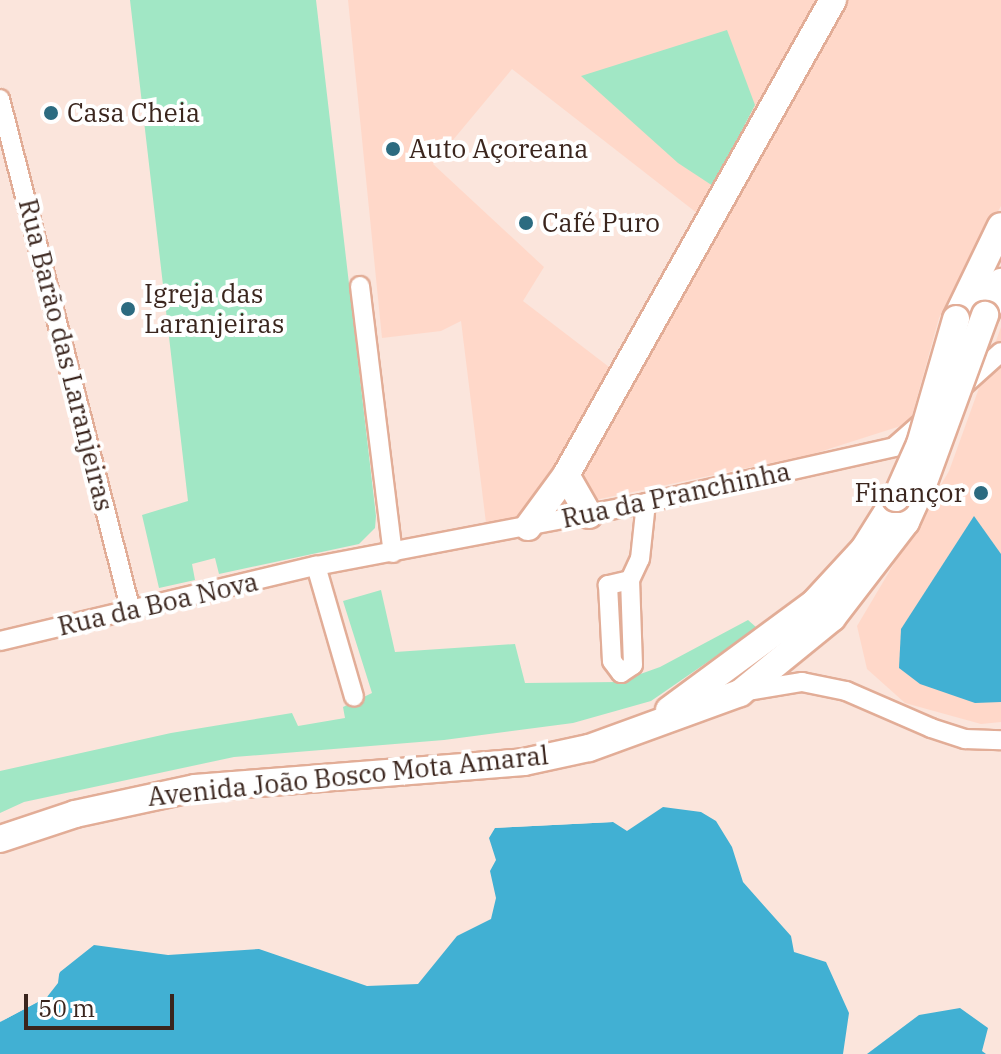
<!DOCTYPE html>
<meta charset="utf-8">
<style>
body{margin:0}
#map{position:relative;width:1001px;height:1054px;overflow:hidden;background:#fbe5dc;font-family:"IBM Plex Serif",serif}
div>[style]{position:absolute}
.built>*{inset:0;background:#ffd8c9}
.green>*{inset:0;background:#a1e7c5}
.water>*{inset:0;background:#41b0d3}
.pier>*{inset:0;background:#fbe5dc}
.roads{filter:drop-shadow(2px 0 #e2ad97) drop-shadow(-2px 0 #e2ad97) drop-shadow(0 2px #e2ad97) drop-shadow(0 -2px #e2ad97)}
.street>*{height:18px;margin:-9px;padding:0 9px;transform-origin:9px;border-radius:9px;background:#fff}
.secondary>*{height:26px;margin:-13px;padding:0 13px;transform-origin:13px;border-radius:13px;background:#fff}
.bridges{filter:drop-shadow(2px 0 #e2ad97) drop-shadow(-2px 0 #e2ad97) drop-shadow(0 2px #e2ad97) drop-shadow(0 -2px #e2ad97)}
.secondary-bridge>*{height:26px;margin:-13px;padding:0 13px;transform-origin:13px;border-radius:13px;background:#fff}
.dots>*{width:22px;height:22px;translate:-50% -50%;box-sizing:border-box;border:4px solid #fff;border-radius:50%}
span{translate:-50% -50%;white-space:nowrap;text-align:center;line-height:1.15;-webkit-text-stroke:8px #fff;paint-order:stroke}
.poi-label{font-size:26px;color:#3a251d}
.left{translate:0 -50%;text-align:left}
.right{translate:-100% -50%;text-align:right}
.street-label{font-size:26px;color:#3a251d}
.scale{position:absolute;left:24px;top:994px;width:150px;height:36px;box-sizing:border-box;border:4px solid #3a251d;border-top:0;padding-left:10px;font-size:24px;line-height:28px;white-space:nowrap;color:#3a251d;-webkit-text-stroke:6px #fff;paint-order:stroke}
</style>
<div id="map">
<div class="built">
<div style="clip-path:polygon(evenodd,348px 0,1001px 0,1001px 206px,939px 318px,910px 423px,813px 454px,486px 523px,461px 321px,441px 331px,382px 338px,348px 0,512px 69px,702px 217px,613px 370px,523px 301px,544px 267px,433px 164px,512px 69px)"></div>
<div style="clip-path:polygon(1001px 327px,1001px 722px,981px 724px,905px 703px,867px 669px,857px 626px,949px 471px)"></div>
</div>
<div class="green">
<div style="clip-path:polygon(130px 0,316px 0,376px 516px,375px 528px,359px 544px,219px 574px,215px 558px,192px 564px,195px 580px,159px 588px,142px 515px,188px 501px)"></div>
<div style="clip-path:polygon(727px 30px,755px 105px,713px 186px,678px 163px,581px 76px)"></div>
<div style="clip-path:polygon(381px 590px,395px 652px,515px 644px,525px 683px,618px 682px,660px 667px,748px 620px,757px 628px,651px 701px,573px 723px,444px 740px,234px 757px,24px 802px,0 813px,0 771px,171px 733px,292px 713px,298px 726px,345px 718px,343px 707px,372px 693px,343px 601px)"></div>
</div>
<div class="water">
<div style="clip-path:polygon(974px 516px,1001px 554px,1001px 702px,975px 703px,920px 684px,899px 668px,901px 629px)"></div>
<div style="clip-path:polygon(663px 807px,701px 812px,716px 821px,732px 847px,743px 882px,791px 936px,794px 952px,826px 962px,849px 1013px,843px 1054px,0 1054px,0 1022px,47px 997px,60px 972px,94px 945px,168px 955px,259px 949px,367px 986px,418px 984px,457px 936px,491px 919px,496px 898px,490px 871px,496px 860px,489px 838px,495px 828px,613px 822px,627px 831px)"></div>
<div style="clip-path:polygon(960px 1008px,988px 1028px,982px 1051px,986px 1054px,867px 1054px,919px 1015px)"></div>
</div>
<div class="pier">
<div style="clip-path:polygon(612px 818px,613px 822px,491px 828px,495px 824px)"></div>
<div style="clip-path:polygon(60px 967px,58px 983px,47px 997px,0 1022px,44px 994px)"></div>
</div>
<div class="roads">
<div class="street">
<div style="left:0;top:99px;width:528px;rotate:75.65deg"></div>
<div style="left:360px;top:286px;width:269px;rotate:83deg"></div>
<div style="left:962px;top:387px;width:52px;rotate:-41.9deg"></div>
<div style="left:316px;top:566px;width:136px;rotate:73.8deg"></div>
<div style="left:630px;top:580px;width:23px;rotate:167deg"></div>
<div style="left:608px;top:585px;width:76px;rotate:87deg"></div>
<div style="left:612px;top:661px;width:15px;rotate:53deg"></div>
<div style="left:621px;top:673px;width:14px;rotate:-34deg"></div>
<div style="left:633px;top:665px;width:85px;rotate:-92deg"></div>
<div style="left:630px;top:580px;width:23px;rotate:-65deg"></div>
<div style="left:640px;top:559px;width:56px;rotate:-83.9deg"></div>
<div style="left:0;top:641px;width:325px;rotate:-13.4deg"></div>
<div style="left:316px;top:566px;width:336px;rotate:-10.8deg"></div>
<div style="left:646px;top:503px;width:254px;rotate:-12.7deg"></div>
<div style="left:894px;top:447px;width:44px;rotate:-41.3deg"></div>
<div style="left:747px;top:691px;width:56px;rotate:-9.3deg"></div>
<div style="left:802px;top:682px;width:45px;rotate:11.6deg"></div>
<div style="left:846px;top:691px;width:93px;rotate:23.5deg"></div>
<div style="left:931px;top:728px;width:36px;rotate:18deg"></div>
<div style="left:965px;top:739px;width:36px;rotate:2deg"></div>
</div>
<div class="secondary">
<div style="left:985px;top:315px;width:37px;rotate:-64deg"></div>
<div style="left:956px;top:319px;width:103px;rotate:-64.2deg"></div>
<div style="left:566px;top:475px;width:46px;rotate:60.1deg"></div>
<div style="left:528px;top:527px;width:64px;rotate:-53.8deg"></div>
<div style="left:566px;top:475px;width:545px;rotate:-60.66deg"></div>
<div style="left:669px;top:710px;width:180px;rotate:-36.4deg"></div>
<div style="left:814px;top:603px;width:74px;rotate:-47.2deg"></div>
<div style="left:864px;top:549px;width:60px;rotate:-57.9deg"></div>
<div style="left:0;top:839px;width:79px;rotate:-18.4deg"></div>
<div style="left:75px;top:814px;width:123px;rotate:-12.2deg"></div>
<div style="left:195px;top:788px;width:330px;rotate:-4.5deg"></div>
<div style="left:524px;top:762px;width:66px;rotate:-12.2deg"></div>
<div style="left:589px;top:748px;width:161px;rotate:-20deg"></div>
<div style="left:740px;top:693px;width:119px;rotate:-39.2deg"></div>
<div style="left:832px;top:618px;width:121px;rotate:-52.4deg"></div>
<div style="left:906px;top:522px;width:44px;rotate:-65.8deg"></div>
</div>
</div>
<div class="bridges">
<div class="secondary-bridge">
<div style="left:924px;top:482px;width:178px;rotate:-69.9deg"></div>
<div style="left:896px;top:498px;width:59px;rotate:-66deg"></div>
<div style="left:920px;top:444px;width:130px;rotate:-73.9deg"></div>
</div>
</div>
<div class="dots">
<div style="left:51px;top:113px;background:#2c6b80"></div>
<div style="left:393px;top:149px;background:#2c6b80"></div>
<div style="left:526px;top:223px;background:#2c6b80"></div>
<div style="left:128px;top:309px;background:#2c6b80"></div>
<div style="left:981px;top:493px;background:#2c6b80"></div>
</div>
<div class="poi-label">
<span class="left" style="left:67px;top:113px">Casa Cheia</span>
<span class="left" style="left:409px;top:149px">Auto Açoreana</span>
<span class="left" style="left:542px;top:223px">Café Puro</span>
<span class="left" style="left:144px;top:309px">Igreja das<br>Laranjeiras</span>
<span class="right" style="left:965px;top:493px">Finançor</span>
</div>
<div class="street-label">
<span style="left:66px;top:355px;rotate:76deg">Rua Barão das Laranjeiras</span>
<span style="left:676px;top:495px;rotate:-12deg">Rua da Pranchinha</span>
<span style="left:158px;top:604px;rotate:-13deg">Rua da Boa Nova</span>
<span style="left:348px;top:776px;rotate:-6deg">Avenida João Bosco Mota Amaral</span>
</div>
<div class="scale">50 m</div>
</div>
